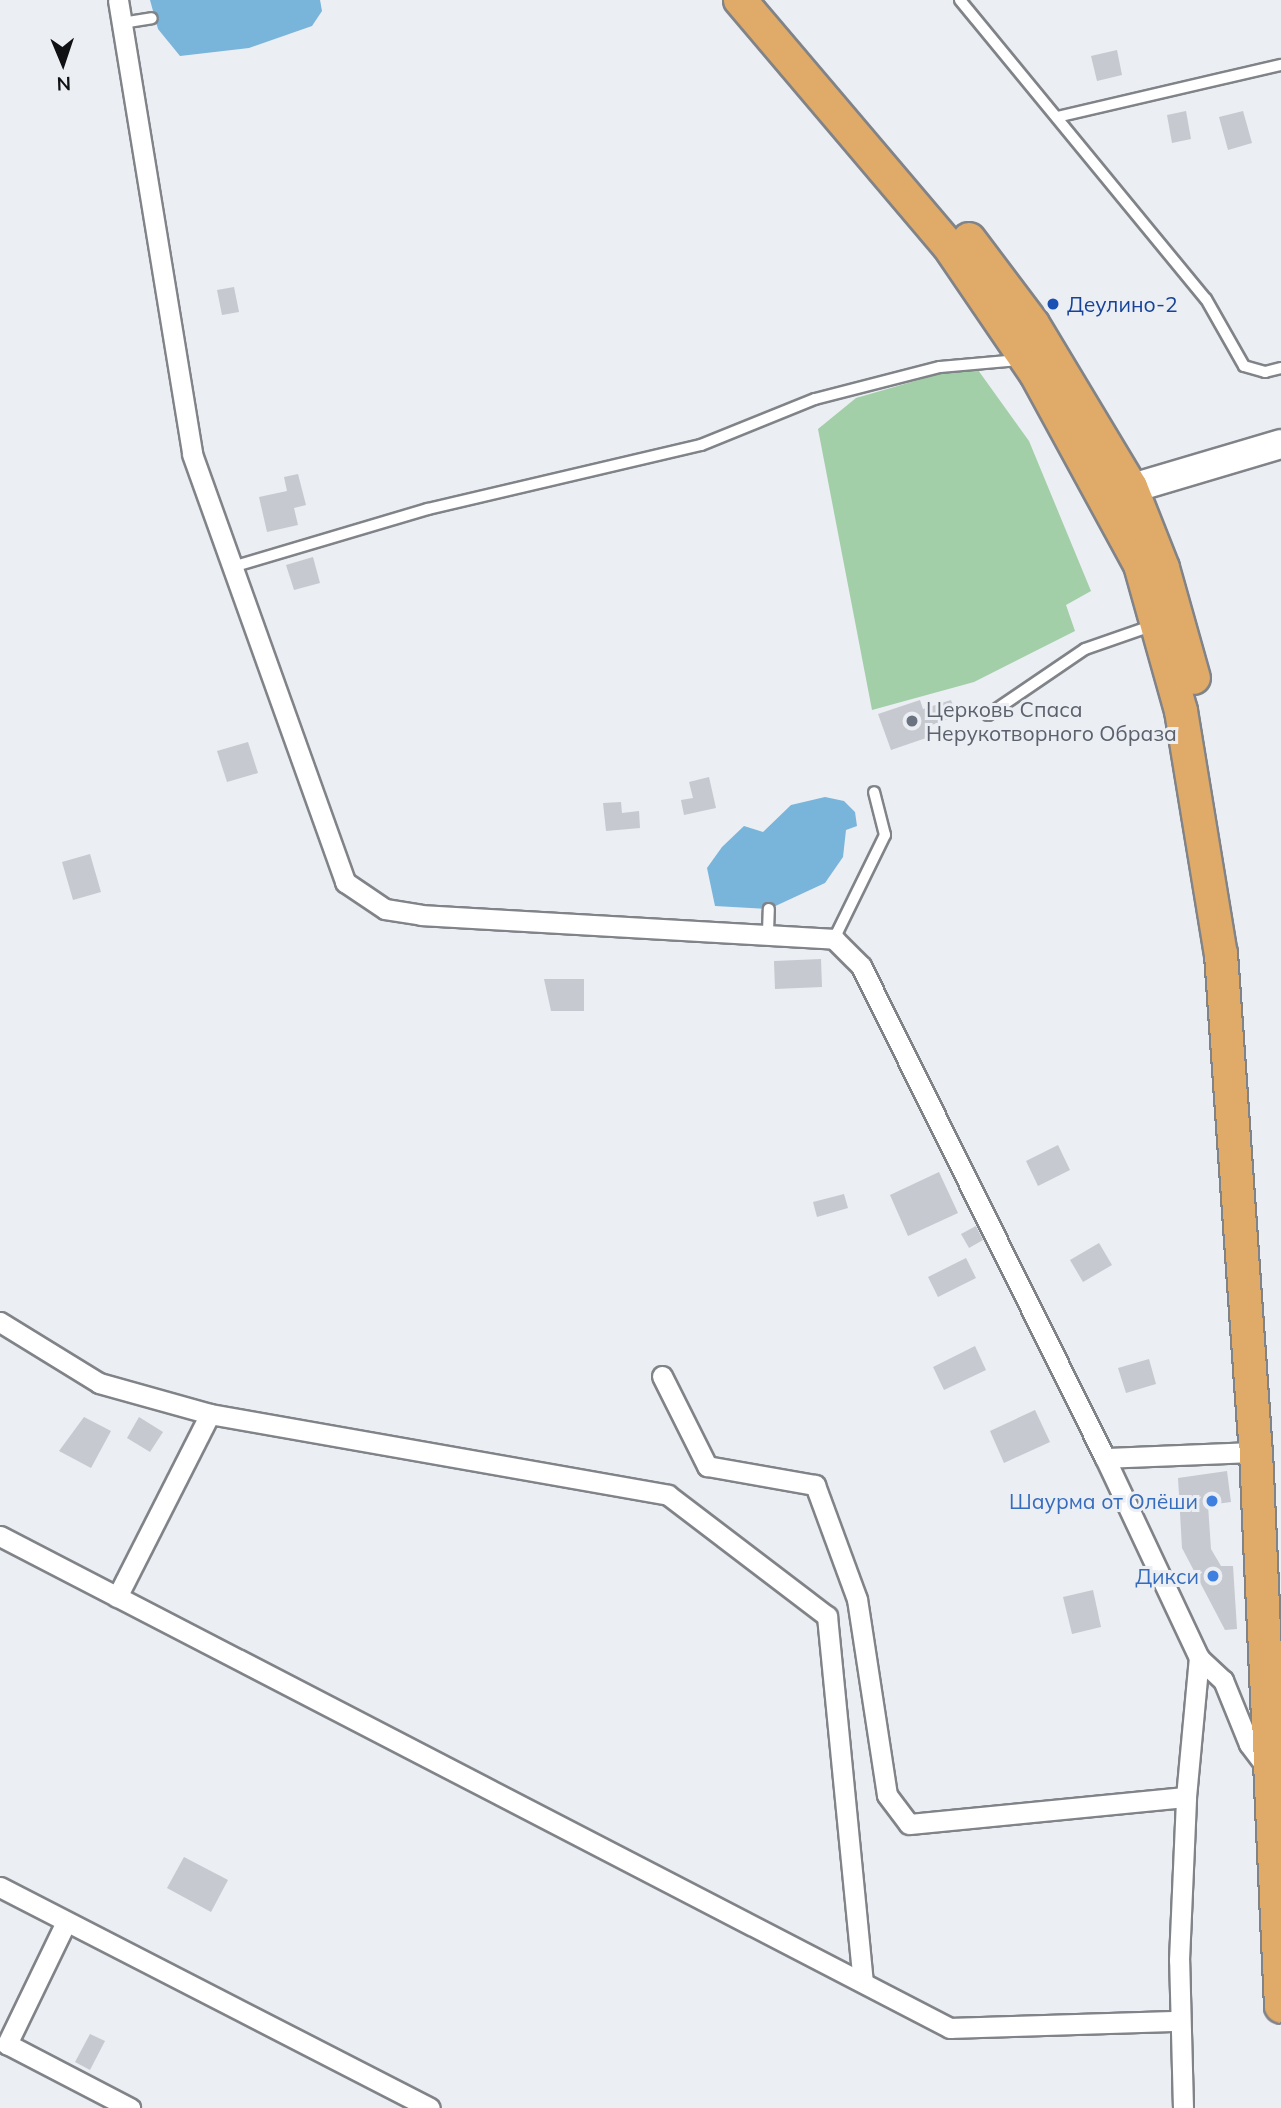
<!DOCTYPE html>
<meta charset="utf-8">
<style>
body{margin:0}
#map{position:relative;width:1281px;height:2108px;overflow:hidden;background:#ebeef3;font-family:Mulish,sans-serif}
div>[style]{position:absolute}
.green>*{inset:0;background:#a2cea8}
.water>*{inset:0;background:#79b4da}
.building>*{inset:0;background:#c6c9cf}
.roads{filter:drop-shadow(2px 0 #808388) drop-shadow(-2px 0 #808388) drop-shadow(0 2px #808388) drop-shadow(0 -2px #808388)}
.lane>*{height:10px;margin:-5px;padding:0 5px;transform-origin:5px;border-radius:5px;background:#fff}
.street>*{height:19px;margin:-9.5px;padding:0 9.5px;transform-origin:9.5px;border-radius:9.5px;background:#fff}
.secondary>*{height:28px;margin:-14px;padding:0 14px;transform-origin:14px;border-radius:14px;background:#fff}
.primary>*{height:32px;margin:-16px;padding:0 16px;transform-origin:16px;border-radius:16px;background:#e0aa69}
.dots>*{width:19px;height:19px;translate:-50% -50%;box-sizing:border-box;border:4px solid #ebeef3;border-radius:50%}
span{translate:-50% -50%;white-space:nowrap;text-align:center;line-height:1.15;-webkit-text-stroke:6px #ebeef3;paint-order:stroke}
.transit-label{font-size:21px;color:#164399}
.left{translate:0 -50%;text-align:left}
.worship-label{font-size:21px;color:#5b616d}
.shop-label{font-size:21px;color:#366cbe}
.right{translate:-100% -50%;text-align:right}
.north{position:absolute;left:28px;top:28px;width:70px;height:70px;-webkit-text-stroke:5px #ebeef3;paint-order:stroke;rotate:178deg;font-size:19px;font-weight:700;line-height:28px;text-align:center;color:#101113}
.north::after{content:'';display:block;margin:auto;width:24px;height:32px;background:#101113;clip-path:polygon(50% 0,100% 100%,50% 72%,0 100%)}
</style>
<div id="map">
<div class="green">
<div style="clip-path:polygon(967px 366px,978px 370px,1029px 441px,1091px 591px,1066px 605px,1075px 631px,974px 682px,872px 710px,818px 429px,856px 398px)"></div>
</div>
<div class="water">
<div style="clip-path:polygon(150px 0,320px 0,322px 11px,312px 26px,249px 48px,180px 56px,158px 29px)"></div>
<div style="clip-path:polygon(825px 797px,844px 801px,855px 812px,857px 826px,846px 830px,843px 857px,825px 883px,769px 909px,715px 906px,707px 868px,722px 847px,744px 826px,763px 832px,791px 805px)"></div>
</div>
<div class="building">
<div style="clip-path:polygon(1117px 50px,1122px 75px,1097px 81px,1091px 56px)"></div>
<div style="clip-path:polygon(1186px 111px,1191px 139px,1172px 143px,1167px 115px)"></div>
<div style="clip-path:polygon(1243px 111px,1252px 143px,1228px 150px,1219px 117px)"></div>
<div style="clip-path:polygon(234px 287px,239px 312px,222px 315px,217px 290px)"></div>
<div style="clip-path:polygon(298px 474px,306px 505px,294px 508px,298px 525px,267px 532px,259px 497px,287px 491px,284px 477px)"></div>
<div style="clip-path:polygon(313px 557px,320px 583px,294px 590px,286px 565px)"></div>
<div style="clip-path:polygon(920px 700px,923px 709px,951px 700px,957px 716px,929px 726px,932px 736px,891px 750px,878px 714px)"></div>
<div style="clip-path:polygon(248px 742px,258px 773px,227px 782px,217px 751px)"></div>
<div style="clip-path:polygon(709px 777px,716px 808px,684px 815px,681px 800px,693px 798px,689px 782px)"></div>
<div style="clip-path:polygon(621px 802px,622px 813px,639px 811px,640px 828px,606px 831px,603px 803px)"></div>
<div style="clip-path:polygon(90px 854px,101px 892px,73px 900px,62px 862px)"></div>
<div style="clip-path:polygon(821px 959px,822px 987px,775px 989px,774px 961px)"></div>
<div style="clip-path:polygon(544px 979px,584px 979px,584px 1011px,551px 1011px)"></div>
<div style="clip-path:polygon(1058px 1145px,1070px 1170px,1038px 1186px,1026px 1161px)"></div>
<div style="clip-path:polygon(939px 1172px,958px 1213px,908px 1236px,890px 1195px)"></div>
<div style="clip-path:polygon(844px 1194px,848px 1208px,817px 1217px,813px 1202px)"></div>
<div style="clip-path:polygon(976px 1226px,983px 1240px,969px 1248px,961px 1234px)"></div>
<div style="clip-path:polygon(1099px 1243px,1112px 1265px,1083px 1282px,1070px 1260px)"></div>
<div style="clip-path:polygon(966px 1258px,976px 1278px,938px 1297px,928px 1277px)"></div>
<div style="clip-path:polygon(975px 1346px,986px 1370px,944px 1390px,933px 1367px)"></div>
<div style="clip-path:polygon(1149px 1359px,1156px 1384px,1126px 1393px,1118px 1368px)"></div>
<div style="clip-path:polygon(1035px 1410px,1050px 1442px,1004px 1463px,990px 1431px)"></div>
<div style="clip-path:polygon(84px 1417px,111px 1431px,91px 1468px,59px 1451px)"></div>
<div style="clip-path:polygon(139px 1417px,163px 1432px,150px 1452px,127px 1438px)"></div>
<div style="clip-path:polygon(1227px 1471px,1231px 1502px,1208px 1505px,1211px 1549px,1221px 1566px,1233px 1566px,1237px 1629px,1225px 1630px,1182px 1548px,1178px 1478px)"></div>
<div style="clip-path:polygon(1093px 1590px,1101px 1627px,1072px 1634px,1063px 1597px)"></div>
<div style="clip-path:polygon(184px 1857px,228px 1880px,211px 1912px,167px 1888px)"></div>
<div style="clip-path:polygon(90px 2034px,105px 2041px,90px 2070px,75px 2062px)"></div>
</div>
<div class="roads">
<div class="lane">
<div style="left:960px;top:0;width:387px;rotate:50.6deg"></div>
<div style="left:1206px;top:299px;width:77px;rotate:60.4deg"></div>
<div style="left:1244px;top:366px;width:22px;rotate:16deg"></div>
<div style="left:1265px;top:372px;width:16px;rotate:-14deg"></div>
<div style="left:122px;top:23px;width:30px;rotate:-9deg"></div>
<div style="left:1057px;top:117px;width:230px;rotate:-13.1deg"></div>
<div style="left:232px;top:567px;width:204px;rotate:-16.5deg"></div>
<div style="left:428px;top:509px;width:280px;rotate:-13.2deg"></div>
<div style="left:701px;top:445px;width:123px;rotate:-22deg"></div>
<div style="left:815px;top:399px;width:129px;rotate:-14.4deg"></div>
<div style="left:940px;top:367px;width:79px;rotate:-5.1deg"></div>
<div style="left:988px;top:715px;width:117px;rotate:-34.2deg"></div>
<div style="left:1085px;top:649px;width:73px;rotate:-19.2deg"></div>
<div style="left:768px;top:932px;width:23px;rotate:-88deg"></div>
<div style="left:834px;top:939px;width:116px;rotate:-63.9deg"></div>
<div style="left:885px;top:835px;width:44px;rotate:-104.3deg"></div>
</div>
<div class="street">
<div style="left:118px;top:0;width:460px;rotate:80.7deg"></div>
<div style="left:192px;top:454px;width:455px;rotate:70.3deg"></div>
<div style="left:345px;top:882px;width:48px;rotate:34deg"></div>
<div style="left:385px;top:909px;width:36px;rotate:9deg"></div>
<div style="left:421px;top:915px;width:414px;rotate:3.3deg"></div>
<div style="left:834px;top:939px;width:38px;rotate:45deg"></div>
<div style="left:861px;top:966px;width:549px;rotate:63.62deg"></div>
<div style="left:1105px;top:1458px;width:151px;rotate:-2.3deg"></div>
<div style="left:0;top:1322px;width:116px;rotate:31.6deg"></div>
<div style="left:99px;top:1383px;width:115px;rotate:15.6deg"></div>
<div style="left:662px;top:1376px;width:101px;rotate:63.4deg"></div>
<div style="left:707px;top:1466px;width:110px;rotate:10deg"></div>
<div style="left:815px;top:1485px;width:121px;rotate:69.8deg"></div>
<div style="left:857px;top:1599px;width:198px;rotate:81.3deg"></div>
<div style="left:887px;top:1795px;width:36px;rotate:53deg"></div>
<div style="left:909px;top:1824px;width:278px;rotate:-5.6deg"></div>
<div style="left:1186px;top:1797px;width:140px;rotate:-84.7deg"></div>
<div style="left:1105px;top:1458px;width:221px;rotate:64.8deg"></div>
<div style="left:1199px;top:1658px;width:33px;rotate:43deg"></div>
<div style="left:1223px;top:1680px;width:69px;rotate:67.9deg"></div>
<div style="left:1249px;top:1744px;width:34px;rotate:53deg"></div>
<div style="left:0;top:1536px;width:1070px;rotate:27.38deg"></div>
<div style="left:950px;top:2028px;width:229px;rotate:-1.8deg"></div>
<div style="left:117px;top:1597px;width:205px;rotate:-63.1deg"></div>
<div style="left:210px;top:1414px;width:465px;rotate:10deg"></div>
<div style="left:668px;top:1495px;width:200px;rotate:37.3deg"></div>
<div style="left:827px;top:1616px;width:367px;rotate:84.4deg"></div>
<div style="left:0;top:1887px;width:483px;rotate:27.2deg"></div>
<div style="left:66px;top:1922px;width:136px;rotate:115.8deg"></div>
<div style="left:7px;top:2044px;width:139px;rotate:27.5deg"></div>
<div style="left:1183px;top:2108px;width:148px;rotate:-91.5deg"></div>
<div style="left:1179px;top:1960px;width:163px;rotate:-87.5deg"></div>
</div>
<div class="secondary">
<div style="left:1109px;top:495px;width:179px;rotate:-16.5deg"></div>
</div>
<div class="primary">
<div style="left:740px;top:0;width:321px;rotate:49.7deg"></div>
<div style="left:948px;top:245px;width:156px;rotate:55.7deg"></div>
<div style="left:1036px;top:374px;width:217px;rotate:61.4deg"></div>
<div style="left:1140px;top:565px;width:152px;rotate:74.3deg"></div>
<div style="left:1181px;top:711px;width:246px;rotate:80.7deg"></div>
<div style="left:1221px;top:954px;width:499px;rotate:86deg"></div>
<div style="left:1256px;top:1452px;width:555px;rotate:87.42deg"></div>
<div style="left:969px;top:239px;width:106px;rotate:53deg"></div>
<div style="left:1033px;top:324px;width:190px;rotate:59deg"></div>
<div style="left:1131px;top:487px;width:87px;rotate:68.4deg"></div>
<div style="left:1163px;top:568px;width:114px;rotate:74.3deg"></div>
</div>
</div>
<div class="dots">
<div style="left:1053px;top:304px;background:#1a4fb4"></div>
<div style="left:912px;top:721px;background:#6b7280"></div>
<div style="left:1212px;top:1501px;background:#3f7fe0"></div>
<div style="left:1213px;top:1576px;background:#3f7fe0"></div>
</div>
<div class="transit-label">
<span class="left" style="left:1067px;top:304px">Деулино-2</span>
</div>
<div class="worship-label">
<span class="left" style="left:926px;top:721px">Церковь Спаса<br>Нерукотворного Образа</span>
</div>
<div class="shop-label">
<span class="right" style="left:1198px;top:1501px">Шаурма от Олёши</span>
<span class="right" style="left:1199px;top:1576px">Дикси</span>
</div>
<div class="north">N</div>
</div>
